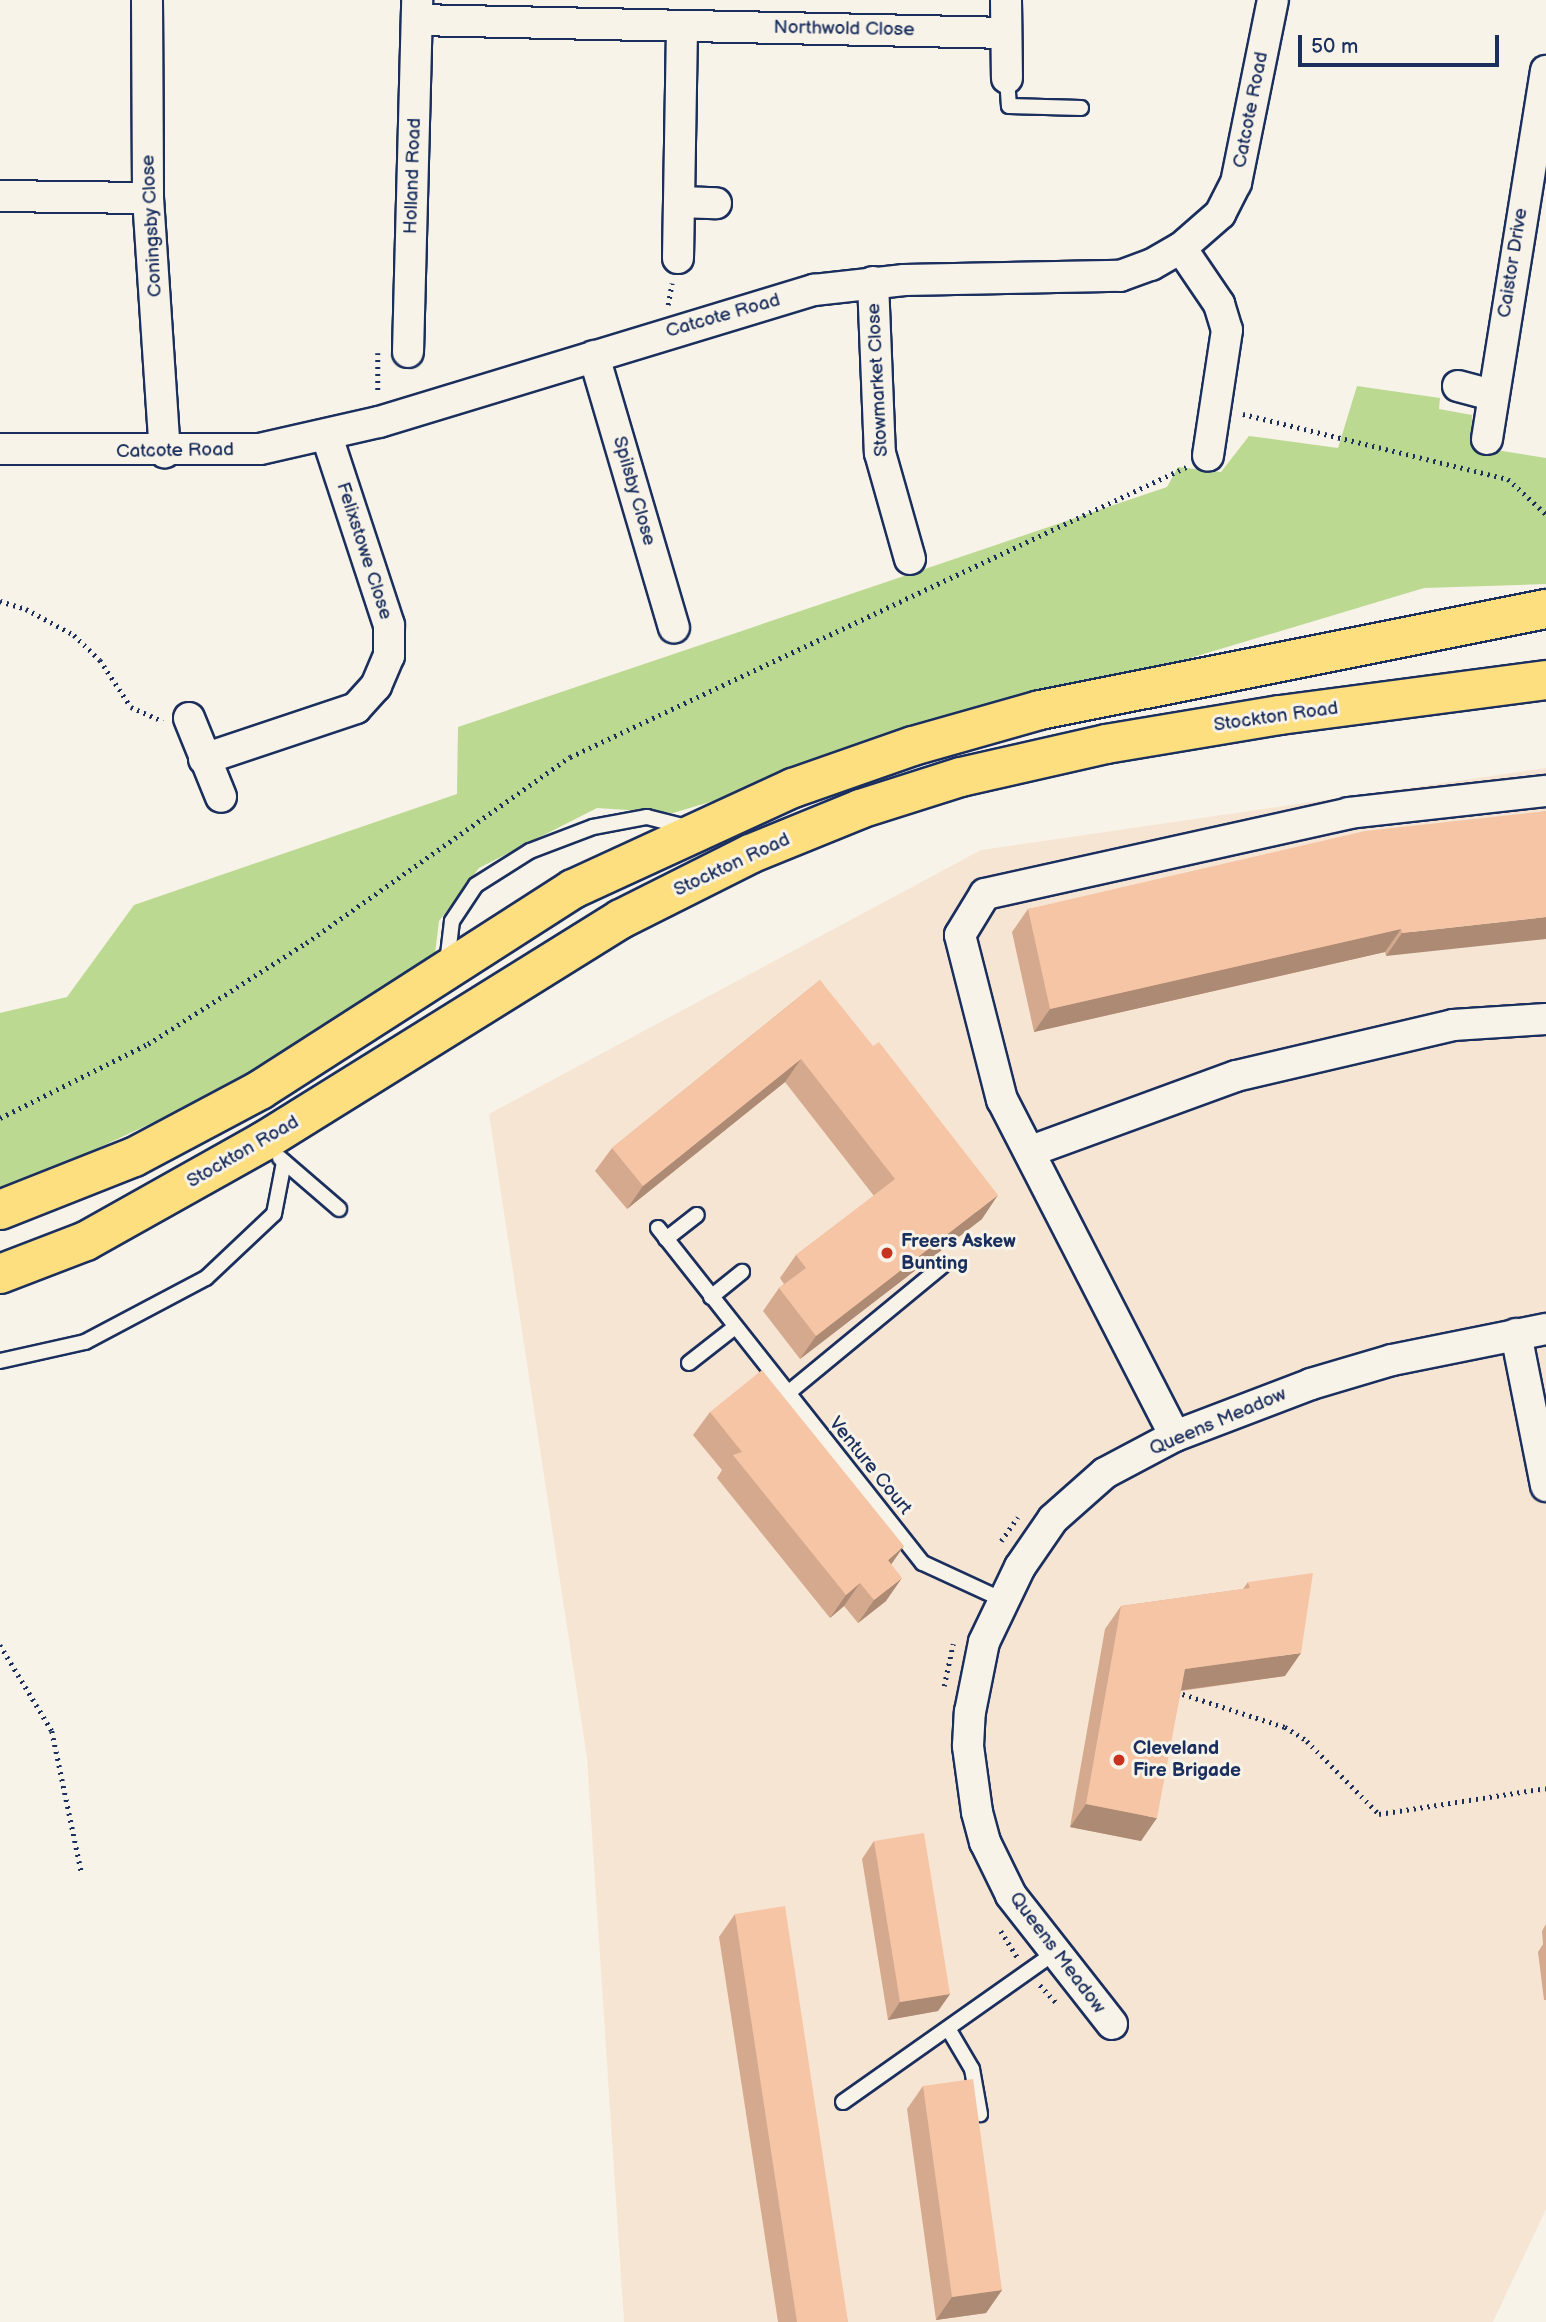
<!DOCTYPE html>
<style>
body{margin:0}
#map{position:relative;width:1546px;height:2322px;overflow:hidden;background:#f7f3e8;font-family:"Balsamiq Sans",sans-serif}
div>[style]{position:absolute}
.built>*{inset:0;background:#f7e5d4}
.green>*{inset:0;background:#bbd991}
.path>*{height:4.5px;margin-top:-2.25px;transform-origin:0;background:repeating-linear-gradient(90deg,#1b2f5e 0 2px,transparent 0 7px)}
.roads{filter:drop-shadow(2px 0 #1b2f5e) drop-shadow(-2px 0 #1b2f5e) drop-shadow(0 2px #1b2f5e) drop-shadow(0 -2px #1b2f5e)}
.lane>*{height:14px;margin:-7px;padding:0 7px;transform-origin:7px;border-radius:7px;background:#f7f3e8}
.street>*{height:30px;margin:-15px;padding:0 15px;transform-origin:15px;border-radius:15px;background:#f7f3e8}
.highway>*{height:38px;margin:-19px;padding:0 19px;transform-origin:19px;border-radius:19px;background:#fddf80}
.wall>*{inset:0;background:#d4a98e}
.shaded-wall>*{inset:0;background:#ac8a74}
.building>*{inset:0;background:#f6c5a5}
.dots>*{width:19px;height:19px;translate:-50% -50%;box-sizing:border-box;border:4px solid #f7f3e8;border-radius:50%}
span{translate:-50% -50%;white-space:nowrap;text-align:center;line-height:1.15;-webkit-text-stroke:6px #f7f3e8;paint-order:stroke}
.street-label{font-size:19px;color:#1b2f5e}
.poi-label{font-size:19px;color:#1b2f5e;font-weight:700}
.left{translate:0 -50%;text-align:left}
.scale{position:absolute;left:1298px;top:35px;width:201px;height:32px;box-sizing:border-box;border:4px solid #1b2f5e;border-top:0;padding-left:9px;font-size:21px;line-height:24px;white-space:nowrap;color:#1b2f5e;-webkit-text-stroke:5px #f7f3e8;paint-order:stroke}
</style>
<div id="map">
<div class="built">
<div style="clip-path:polygon(1546px 768px,1546px 2209px,1493px 2322px,624px 2322px,587px 1758px,489px 1114px,981px 850px)"></div>
</div>
<div class="green">
<div style="clip-path:polygon(1357px 386px,1440px 398px,1439px 409px,1472px 415px,1471px 446px,1546px 458px,1546px 584px,1424px 588px,673px 813px,597px 808px,479px 868px,439px 921px,434px 962px,203px 1099px,0 1194px,0 1013px,67px 997px,134px 905px,457px 794px,458px 727px,1167px 487px,1178px 467px,1221px 472px,1249px 436px,1338px 448px)"></div>
</div>
<div class="path">
<div style="left:668px;top:305px;width:22px;rotate:-80deg"></div>
<div style="left:378px;top:353px;width:40px;rotate:90deg"></div>
<div style="left:1243px;top:414px;width:273px;rotate:13.8deg"></div>
<div style="left:1508px;top:479px;width:52px;rotate:42.6deg"></div>
<div style="left:0;top:601px;width:27px;rotate:17deg"></div>
<div style="left:26px;top:609px;width:55px;rotate:28.4deg"></div>
<div style="left:74px;top:635px;width:36px;rotate:44deg"></div>
<div style="left:100px;top:660px;width:56px;rotate:56.6deg"></div>
<div style="left:131px;top:707px;width:35px;rotate:24deg"></div>
<div style="left:0;top:1118px;width:165px;rotate:-26.6deg"></div>
<div style="left:148px;top:1044px;width:188px;rotate:-32.6deg"></div>
<div style="left:306px;top:943px;width:323px;rotate:-35.2deg"></div>
<div style="left:570px;top:757px;width:681px;rotate:-25.21deg"></div>
<div style="left:1001px;top:1541px;width:29px;rotate:-55deg"></div>
<div style="left:0;top:1645px;width:100px;rotate:58.8deg"></div>
<div style="left:52px;top:1731px;width:146px;rotate:78.2deg"></div>
<div style="left:944px;top:1686px;width:43px;rotate:-77.9deg"></div>
<div style="left:1176px;top:1692px;width:114px;rotate:17.8deg"></div>
<div style="left:1285px;top:1727px;width:26px;rotate:32deg"></div>
<div style="left:1307px;top:1741px;width:103px;rotate:45.4deg"></div>
<div style="left:1379px;top:1814px;width:169px;rotate:-8.8deg"></div>
<div style="left:1001px;top:1931px;width:31px;rotate:58deg"></div>
<div style="left:1040px;top:1985px;width:26px;rotate:47deg"></div>
</div>
<div class="roads">
<div class="lane">
<div style="left:1007px;top:78px;width:28px;rotate:86deg"></div>
<div style="left:1009px;top:106px;width:72px;rotate:1.6deg"></div>
<div style="left:447px;top:963px;width:42px;rotate:-83.2deg"></div>
<div style="left:452px;top:921px;width:43px;rotate:-56.3deg"></div>
<div style="left:476px;top:885px;width:64px;rotate:-32.2deg"></div>
<div style="left:530px;top:851px;width:67px;rotate:-20.9deg"></div>
<div style="left:593px;top:827px;width:55px;rotate:-10.5deg"></div>
<div style="left:647px;top:817px;width:44px;rotate:14.3deg"></div>
<div style="left:280px;top:1158px;width:78px;rotate:40.8deg"></div>
<div style="left:658px;top:1228px;width:427px;rotate:51.7deg"></div>
<div style="left:923px;top:1563px;width:86px;rotate:24.8deg"></div>
<div style="left:666px;top:1239px;width:39px;rotate:-38deg"></div>
<div style="left:711px;top:1297px;width:40px;rotate:-39deg"></div>
<div style="left:0;top:1361px;width:87px;rotate:-12.6deg"></div>
<div style="left:85px;top:1342px;width:137px;rotate:-27.9deg"></div>
<div style="left:206px;top:1278px;width:93px;rotate:-43.3deg"></div>
<div style="left:274px;top:1214px;width:53px;rotate:-79.1deg"></div>
<div style="left:689px;top:1363px;width:58px;rotate:-38deg"></div>
<div style="left:788px;top:1393px;width:200px;rotate:-39.5deg"></div>
<div style="left:949px;top:2030px;width:45px;rotate:59.5deg"></div>
<div style="left:972px;top:2069px;width:46px;rotate:79.9deg"></div>
<div style="left:843px;top:2102px;width:257px;rotate:-35.2deg"></div>
</div>
<div class="street">
<div style="left:147px;top:0;width:198px;rotate:89.7deg"></div>
<div style="left:148px;top:198px;width:255px;rotate:86.2deg"></div>
<div style="left:1006px;top:0;width:78px;rotate:89.3deg"></div>
<div style="left:417px;top:20px;width:589px;rotate:1.26deg"></div>
<div style="left:0;top:196px;width:148px;rotate:0.8deg"></div>
<div style="left:679px;top:202px;width:37px;rotate:2deg"></div>
<div style="left:1181px;top:248px;width:68px;rotate:55.8deg"></div>
<div style="left:1219px;top:304px;width:27px;rotate:73deg"></div>
<div style="left:1227px;top:330px;width:127px;rotate:98.6deg"></div>
<div style="left:678px;top:258px;width:232px;rotate:-89deg"></div>
<div style="left:873px;top:282px;width:171px;rotate:87.7deg"></div>
<div style="left:880px;top:453px;width:110px;rotate:74.2deg"></div>
<div style="left:408px;top:352px;width:352px;rotate:-88.5deg"></div>
<div style="left:594px;top:356px;width:283px;rotate:73.6deg"></div>
<div style="left:1458px;top:386px;width:35px;rotate:15deg"></div>
<div style="left:1487px;top:439px;width:373px;rotate:-80.9deg"></div>
<div style="left:0;top:449px;width:260px"></div>
<div style="left:260px;top:449px;width:122px;rotate:-12.8deg"></div>
<div style="left:379px;top:422px;width:455px;rotate:-16.9deg"></div>
<div style="left:814px;top:290px;width:91px;rotate:-6.3deg"></div>
<div style="left:904px;top:280px;width:216px;rotate:-1.1deg"></div>
<div style="left:1120px;top:276px;width:33px;rotate:-20deg"></div>
<div style="left:1151px;top:265px;width:34px;rotate:-30deg"></div>
<div style="left:1181px;top:248px;width:52px;rotate:-41.1deg"></div>
<div style="left:1220px;top:214px;width:35px;rotate:-63deg"></div>
<div style="left:1236px;top:183px;width:187px;rotate:-78.6deg"></div>
<div style="left:189px;top:718px;width:85px;rotate:67.9deg"></div>
<div style="left:204px;top:759px;width:160px;rotate:-18.5deg"></div>
<div style="left:356px;top:708px;width:30px;rotate:-48deg"></div>
<div style="left:376px;top:686px;width:33px;rotate:-67deg"></div>
<div style="left:389px;top:656px;width:31px;rotate:-90deg"></div>
<div style="left:389px;top:625px;width:199px;rotate:-108.2deg"></div>
<div style="left:1031px;top:1151px;width:218px;rotate:-20.1deg"></div>
<div style="left:1236px;top:1076px;width:223px;rotate:-13.2deg"></div>
<div style="left:1453px;top:1025px;width:93px;rotate:-3.7deg"></div>
<div style="left:1516px;top:1334px;width:155px;rotate:78.8deg"></div>
<div style="left:1175px;top:1436px;width:378px;rotate:-117.2deg"></div>
<div style="left:1002px;top:1100px;width:170px;rotate:-104.3deg"></div>
<div style="left:960px;top:935px;width:48px;rotate:-58.6deg"></div>
<div style="left:985px;top:894px;width:373px;rotate:-12.5deg"></div>
<div style="left:1349px;top:813px;width:198px;rotate:-6.4deg"></div>
<div style="left:1112px;top:2024px;width:164px;rotate:-128.1deg"></div>
<div style="left:1011px;top:1895px;width:59px;rotate:-116.1deg"></div>
<div style="left:985px;top:1842px;width:31px;rotate:-105deg"></div>
<div style="left:977px;top:1812px;width:67px;rotate:-97.8deg"></div>
<div style="left:968px;top:1746px;width:34px;rotate:-87deg"></div>
<div style="left:970px;top:1712px;width:71px;rotate:-78.7deg"></div>
<div style="left:984px;top:1642px;width:83px;rotate:-64.4deg"></div>
<div style="left:1020px;top:1567px;width:58px;rotate:-55.5deg"></div>
<div style="left:1053px;top:1519px;width:69px;rotate:-41.5deg"></div>
<div style="left:1105px;top:1473px;width:79px;rotate:-27.9deg"></div>
<div style="left:1175px;top:1436px;width:146px;rotate:-20.9deg"></div>
<div style="left:1311px;top:1384px;width:84px;rotate:-16.5deg"></div>
<div style="left:1392px;top:1360px;width:157px;rotate:-11.4deg"></div>
</div>
<div class="highway">
<div style="left:0;top:1210px;width:144px;rotate:-21.6deg"></div>
<div style="left:134px;top:1157px;width:143px;rotate:-28deg"></div>
<div style="left:260px;top:1090px;width:372px;rotate:-32.7deg"></div>
<div style="left:573px;top:889px;width:242px;rotate:-24.7deg"></div>
<div style="left:793px;top:788px;width:127px;rotate:-19.3deg"></div>
<div style="left:913px;top:746px;width:132px;rotate:-15.8deg"></div>
<div style="left:1040px;top:710px;width:516px;rotate:-11.29deg"></div>
<div style="left:0;top:1274px;width:92px;rotate:-21deg"></div>
<div style="left:86px;top:1241px;width:204px;rotate:-29.3deg"></div>
<div style="left:264px;top:1141px;width:420px;rotate:-31.9deg"></div>
<div style="left:621px;top:919px;width:144px;rotate:-26.7deg"></div>
<div style="left:750px;top:854px;width:119px;rotate:-22.2deg"></div>
<div style="left:860px;top:809px;width:106px;rotate:-17.6deg"></div>
<div style="left:961px;top:777px;width:149px;rotate:-12.8deg"></div>
<div style="left:1106px;top:744px;width:176px;rotate:-9.5deg"></div>
<div style="left:1280px;top:715px;width:268px;rotate:-7.5deg"></div>
</div>
</div>
<div class="wall">
<div style="clip-path:polygon(1546px 811px,1386px 956px,1385px 952px,1034px 1032px,1012px 932px,1028px 909px)"></div>
<div style="clip-path:polygon(820px 980px,982px 1219px,800px 1359px,763px 1311px,779px 1288px,784px 1284px,780px 1278px,796px 1255px,874px 1196px,785px 1082px,627px 1209px,595px 1171px,612px 1148px)"></div>
<div style="clip-path:polygon(710px 1412px,892px 1565px,886px 1601px,858px 1623px,844px 1606px,830px 1618px,717px 1478px,722px 1470px,693px 1435px)"></div>
<div style="clip-path:polygon(1248px 1582px,1285px 1676px,1181px 1691px,1141px 1841px,1070px 1827px,1105px 1629px,1121px 1606px,1243px 1589px)"></div>
<div style="clip-path:polygon(874px 1841px,950px 1994px,938px 2011px,888px 2020px,862px 1859px)"></div>
<div style="clip-path:polygon(735px 1914px,848px 2322px,778px 2322px,719px 1937px)"></div>
<div style="clip-path:polygon(1546px 1924px,1546px 2000px,1544px 2000px,1538px 1952px,1543px 1944px,1542px 1931px)"></div>
<div style="clip-path:polygon(923px 2086px,1002px 2290px,986px 2313px,936px 2320px,907px 2109px)"></div>
</div>
<div class="shaded-wall">
<div style="clip-path:polygon(1546px 917px,1546px 939px,1386px 956px,1402px 933px)"></div>
<div style="clip-path:polygon(1401px 929px,1385px 952px,1034px 1032px,1050px 1009px)"></div>
<div style="clip-path:polygon(801px 1059px,785px 1082px,627px 1209px,643px 1186px)"></div>
<div style="clip-path:polygon(998px 1195px,982px 1219px,800px 1359px,816px 1336px)"></div>
<div style="clip-path:polygon(904px 1546px,888px 1569px,888px 1560px)"></div>
<div style="clip-path:polygon(902px 1578px,886px 1601px,858px 1623px,874px 1600px)"></div>
<div style="clip-path:polygon(860px 1583px,844px 1606px,830px 1618px,846px 1595px)"></div>
<div style="clip-path:polygon(1301px 1653px,1285px 1676px,1168px 1692px,1185px 1669px)"></div>
<div style="clip-path:polygon(1086px 1804px,1157px 1818px,1141px 1841px,1070px 1827px)"></div>
<div style="clip-path:polygon(950px 1994px,938px 2011px,888px 2020px,900px 2002px)"></div>
<div style="clip-path:polygon(1002px 2290px,986px 2313px,936px 2320px,952px 2297px)"></div>
</div>
<div class="building">
<div style="clip-path:polygon(1546px 811px,1546px 917px,1402px 933px,1401px 929px,1050px 1009px,1028px 909px,1365px 831px)"></div>
<div style="clip-path:polygon(820px 980px,873px 1046px,879px 1042px,998px 1195px,816px 1336px,779px 1288px,806px 1268px,796px 1255px,895px 1179px,801px 1059px,643px 1186px,612px 1148px)"></div>
<div style="clip-path:polygon(762px 1370px,904px 1546px,888px 1560px,902px 1578px,874px 1600px,860px 1583px,846px 1595px,733px 1455px,742px 1452px,710px 1412px)"></div>
<div style="clip-path:polygon(1313px 1573px,1301px 1653px,1185px 1669px,1157px 1818px,1086px 1804px,1121px 1606px,1250px 1588px,1248px 1582px)"></div>
<div style="clip-path:polygon(924px 1833px,950px 1994px,900px 2002px,874px 1841px)"></div>
<div style="clip-path:polygon(785px 1906px,848px 2322px,797px 2322px,735px 1914px)"></div>
<div style="clip-path:polygon(973px 2079px,1002px 2290px,952px 2297px,923px 2086px)"></div>
</div>
<div class="dots">
<div style="left:887px;top:1253px;background:#c8321e"></div>
<div style="left:1119px;top:1760px;background:#c8321e"></div>
</div>
<div class="street-label">
<span style="left:844px;top:29px;rotate:1deg">Northwold Close</span>
<span style="left:1251px;top:110px;rotate:-79deg">Catcote Road</span>
<span style="left:413px;top:176px;rotate:-88deg">Holland Road</span>
<span style="left:152px;top:226px;rotate:-93deg">Coningsby Close</span>
<span style="left:1513px;top:263px;rotate:-81deg">Caistor Drive</span>
<span style="left:723px;top:316px;rotate:-16deg">Catcote Road</span>
<span style="left:878px;top:380px;rotate:-93deg">Stowmarket Close</span>
<span style="left:175px;top:451px;rotate:-1deg">Catcote Road</span>
<span style="left:634px;top:491px;rotate:74deg">Spilsby Close</span>
<span style="left:364px;top:551px;rotate:72deg">Felixstowe Close</span>
<span style="left:1276px;top:717px;rotate:-8deg">Stockton Road</span>
<span style="left:732px;top:865px;rotate:-25deg">Stockton Road</span>
<span style="left:243px;top:1152px;rotate:-30deg">Stockton Road</span>
<span style="left:1218px;top:1422px;rotate:-23deg">Queens Meadow</span>
<span style="left:870px;top:1466px;rotate:51deg">Venture Court</span>
<span style="left:1057px;top:1953px;rotate:53deg">Queens Meadow</span>
</div>
<div class="poi-label">
<span class="left" style="left:901px;top:1253px">Freers Askew<br>Bunting</span>
<span class="left" style="left:1133px;top:1760px">Cleveland<br>Fire Brigade</span>
</div>
<div class="scale">50 m</div>
</div>
